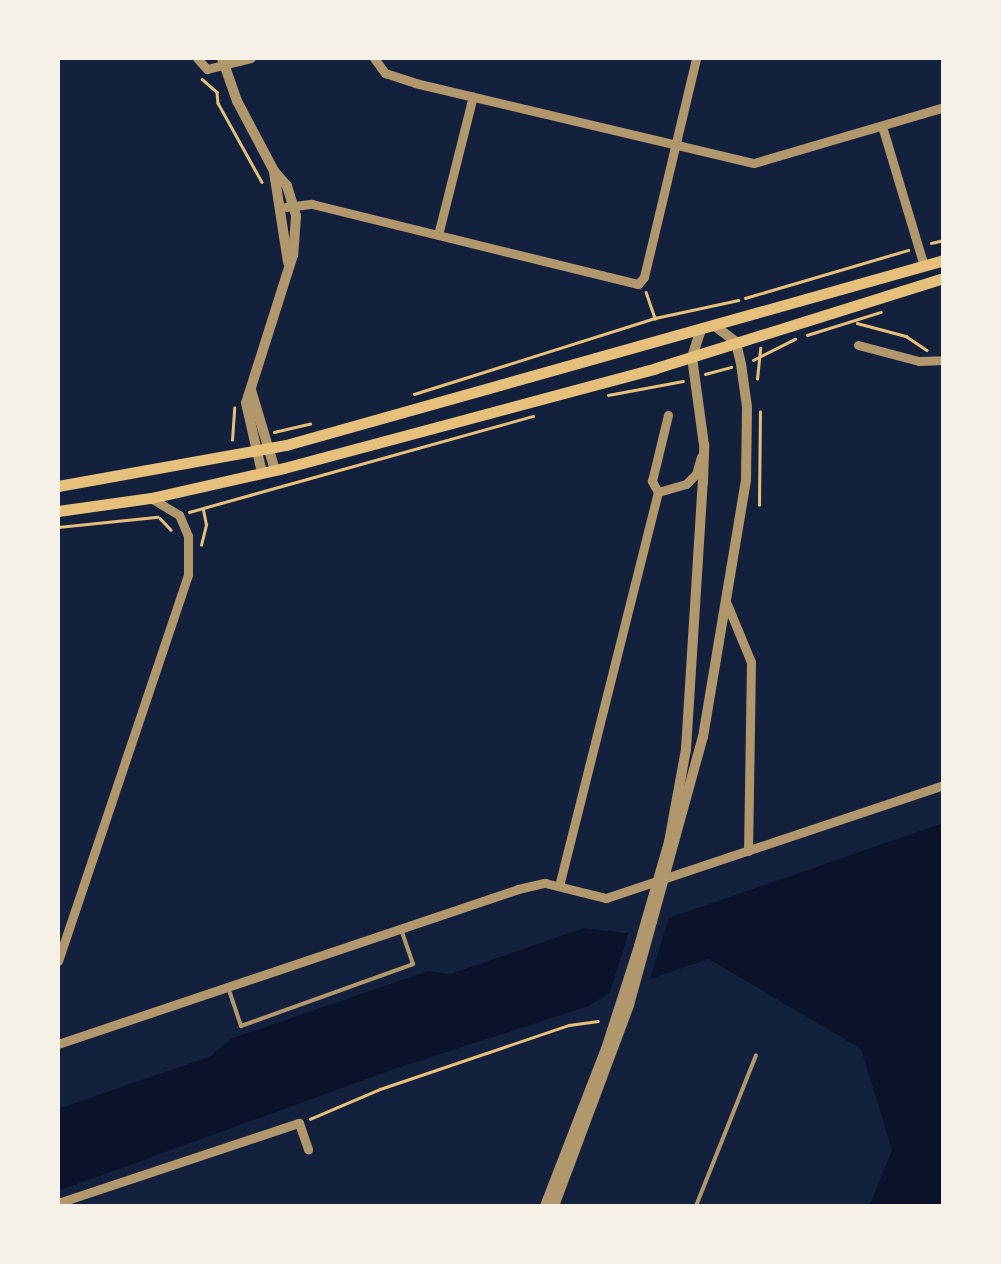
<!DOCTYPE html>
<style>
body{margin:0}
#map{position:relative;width:1001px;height:1264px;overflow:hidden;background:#14213d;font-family:"Fira Sans Condensed",sans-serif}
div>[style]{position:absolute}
.water>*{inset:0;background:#0b132b}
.pier>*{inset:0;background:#14213d}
.path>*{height:2.5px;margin:-1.25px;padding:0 1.25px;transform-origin:1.25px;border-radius:1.25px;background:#e5c07b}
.service>*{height:4px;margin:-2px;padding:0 2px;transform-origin:2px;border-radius:2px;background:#b1986c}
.minor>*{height:9px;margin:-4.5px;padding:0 4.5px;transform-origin:4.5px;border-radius:4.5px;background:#b1986c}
.tertiary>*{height:10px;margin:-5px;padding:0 5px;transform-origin:5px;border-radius:5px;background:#b1986c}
.secondary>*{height:11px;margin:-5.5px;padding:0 5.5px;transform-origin:5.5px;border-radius:5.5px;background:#e5c07b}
span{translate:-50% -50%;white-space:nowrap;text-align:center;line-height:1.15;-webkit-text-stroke:10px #f6f1e7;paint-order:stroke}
.frame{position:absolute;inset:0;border:60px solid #f6f1e7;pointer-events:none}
</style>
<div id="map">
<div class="water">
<div style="clip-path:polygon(943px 823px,943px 1206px,869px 1206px,892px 1150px,861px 1049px,709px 959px,609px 993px,589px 1006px,400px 1067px,58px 1191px,58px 1109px,211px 1056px,230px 1039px,428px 971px,450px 974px,584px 928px,626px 933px)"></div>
</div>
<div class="pier">
<div style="clip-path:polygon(670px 913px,649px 984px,606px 1004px,631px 926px)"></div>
</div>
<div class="path">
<div style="left:202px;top:79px;width:20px;rotate:41deg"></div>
<div style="left:217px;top:92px;width:11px;rotate:85deg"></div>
<div style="left:218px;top:103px;width:90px;rotate:60.9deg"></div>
<div style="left:931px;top:243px;width:13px;rotate:-13deg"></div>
<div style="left:646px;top:292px;width:28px;rotate:71deg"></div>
<div style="left:745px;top:298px;width:170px;rotate:-16.4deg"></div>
<div style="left:857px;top:323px;width:51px;rotate:14.9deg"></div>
<div style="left:906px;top:336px;width:25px;rotate:34deg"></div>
<div style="left:807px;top:335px;width:77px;rotate:-17.3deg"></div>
<div style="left:753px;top:360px;width:47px;rotate:-26.6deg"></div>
<div style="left:705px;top:374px;width:27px;rotate:-15deg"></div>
<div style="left:757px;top:379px;width:31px;rotate:-84deg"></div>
<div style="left:414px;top:394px;width:253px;rotate:-17.5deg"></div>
<div style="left:655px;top:318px;width:85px;rotate:-12.2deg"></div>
<div style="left:608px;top:395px;width:76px;rotate:-10.6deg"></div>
<div style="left:274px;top:432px;width:37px;rotate:-13deg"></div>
<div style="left:232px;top:440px;width:32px;rotate:-86deg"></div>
<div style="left:759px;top:505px;width:93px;rotate:-89.4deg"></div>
<div style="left:189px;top:512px;width:357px;rotate:-15.6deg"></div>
<div style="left:160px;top:518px;width:16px;rotate:47deg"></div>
<div style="left:58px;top:527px;width:100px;rotate:-5.8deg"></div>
<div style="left:201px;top:545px;width:21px;rotate:-76deg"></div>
<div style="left:206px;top:525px;width:15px;rotate:-101deg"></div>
<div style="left:310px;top:1119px;width:76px;rotate:-23.2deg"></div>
<div style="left:380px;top:1089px;width:200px;rotate:-18.7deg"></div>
<div style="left:569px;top:1025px;width:29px;rotate:-8deg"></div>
</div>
<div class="service">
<div style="left:228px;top:987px;width:41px;rotate:71.6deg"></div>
<div style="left:241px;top:1026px;width:183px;rotate:-19.8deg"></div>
<div style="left:413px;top:964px;width:37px;rotate:-109deg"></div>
<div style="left:696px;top:1206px;width:162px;rotate:-68.3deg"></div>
</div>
<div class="minor">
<div style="left:197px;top:58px;width:15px;rotate:48deg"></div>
<div style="left:207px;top:69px;width:45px;rotate:-14deg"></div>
<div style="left:374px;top:58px;width:19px;rotate:54deg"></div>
<div style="left:385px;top:73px;width:32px;rotate:18deg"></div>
<div style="left:415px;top:83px;width:348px;rotate:13.3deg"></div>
<div style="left:754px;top:163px;width:198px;rotate:-16.4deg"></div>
<div style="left:882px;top:126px;width:146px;rotate:73.3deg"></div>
<div style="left:286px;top:207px;width:26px;rotate:-7deg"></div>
<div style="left:312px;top:204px;width:336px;rotate:13.8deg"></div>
<div style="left:638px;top:284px;width:9px;rotate:-49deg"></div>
<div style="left:644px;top:277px;width:225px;rotate:-76.6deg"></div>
<div style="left:438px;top:235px;width:143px;rotate:-75.9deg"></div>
<div style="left:858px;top:345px;width:63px;rotate:14.7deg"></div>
<div style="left:919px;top:361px;width:25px;rotate:-2deg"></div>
<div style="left:658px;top:492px;width:29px;rotate:-16deg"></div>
<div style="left:686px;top:484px;width:14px;rotate:-45deg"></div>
<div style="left:696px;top:474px;width:18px;rotate:-74deg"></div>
<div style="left:727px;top:604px;width:63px;rotate:67.5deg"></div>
<div style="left:751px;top:662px;width:189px;rotate:90.9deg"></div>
<div style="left:559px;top:886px;width:406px;rotate:-75.9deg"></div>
<div style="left:658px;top:492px;width:13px;rotate:-119deg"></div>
<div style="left:652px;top:481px;width:68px;rotate:-76.4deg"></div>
<div style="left:58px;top:961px;width:408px;rotate:-71.4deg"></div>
<div style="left:188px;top:574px;width:38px;rotate:-90deg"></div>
<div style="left:188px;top:536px;width:23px;rotate:-113deg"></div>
<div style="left:179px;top:515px;width:33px;rotate:-149deg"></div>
<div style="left:58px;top:1044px;width:485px;rotate:-18.6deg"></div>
<div style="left:518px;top:889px;width:28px;rotate:-13deg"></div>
<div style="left:545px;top:883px;width:63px;rotate:13.8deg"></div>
<div style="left:606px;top:898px;width:356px;rotate:-18.5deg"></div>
<div style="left:58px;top:1203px;width:254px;rotate:-18.4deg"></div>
<div style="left:299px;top:1123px;width:28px;rotate:71deg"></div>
</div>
<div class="tertiary">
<div style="left:222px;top:58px;width:46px;rotate:70.8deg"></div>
<div style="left:237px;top:101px;width:79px;rotate:62.1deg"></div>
<div style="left:274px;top:171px;width:20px;rotate:49deg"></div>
<div style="left:287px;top:186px;width:31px;rotate:73deg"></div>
<div style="left:296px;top:216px;width:39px;rotate:94deg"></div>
<div style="left:293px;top:255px;width:155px;rotate:107.6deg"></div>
<div style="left:246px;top:403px;width:72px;rotate:77.1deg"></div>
<div style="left:274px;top:172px;width:91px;rotate:81.2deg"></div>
<div style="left:251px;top:390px;width:84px;rotate:73.3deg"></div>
<div style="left:545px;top:1206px;width:168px;rotate:-68.8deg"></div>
<div style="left:606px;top:1049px;width:108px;rotate:-72.2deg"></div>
<div style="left:639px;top:946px;width:108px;rotate:-73.9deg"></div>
<div style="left:669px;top:842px;width:95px;rotate:-79.6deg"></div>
<div style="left:686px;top:749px;width:268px;rotate:-86.4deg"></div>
<div style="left:703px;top:482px;width:37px;rotate:-88deg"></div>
<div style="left:704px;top:445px;width:89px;rotate:-97.8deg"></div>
<div style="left:692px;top:357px;width:28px;rotate:-72deg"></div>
<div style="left:554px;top:1206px;width:215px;rotate:-69.5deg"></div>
<div style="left:629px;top:1005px;width:278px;rotate:-74.6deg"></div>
<div style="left:703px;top:737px;width:261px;rotate:-80.5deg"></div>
<div style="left:746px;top:480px;width:73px;rotate:-89.2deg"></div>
<div style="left:747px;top:407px;width:43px;rotate:-97.9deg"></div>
<div style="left:741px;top:364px;width:23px;rotate:-103deg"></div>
<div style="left:736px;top:342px;width:26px;rotate:-143deg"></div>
</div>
<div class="secondary">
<div style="left:58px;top:486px;width:232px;rotate:-10.2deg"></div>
<div style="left:286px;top:445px;width:684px;rotate:-15.7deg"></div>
<div style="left:58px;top:511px;width:94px;rotate:-8deg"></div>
<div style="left:151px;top:498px;width:136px;rotate:-12.7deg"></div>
<div style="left:284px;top:468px;width:385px;rotate:-15deg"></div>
<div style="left:656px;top:368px;width:302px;rotate:-17.4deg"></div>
</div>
<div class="frame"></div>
</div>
